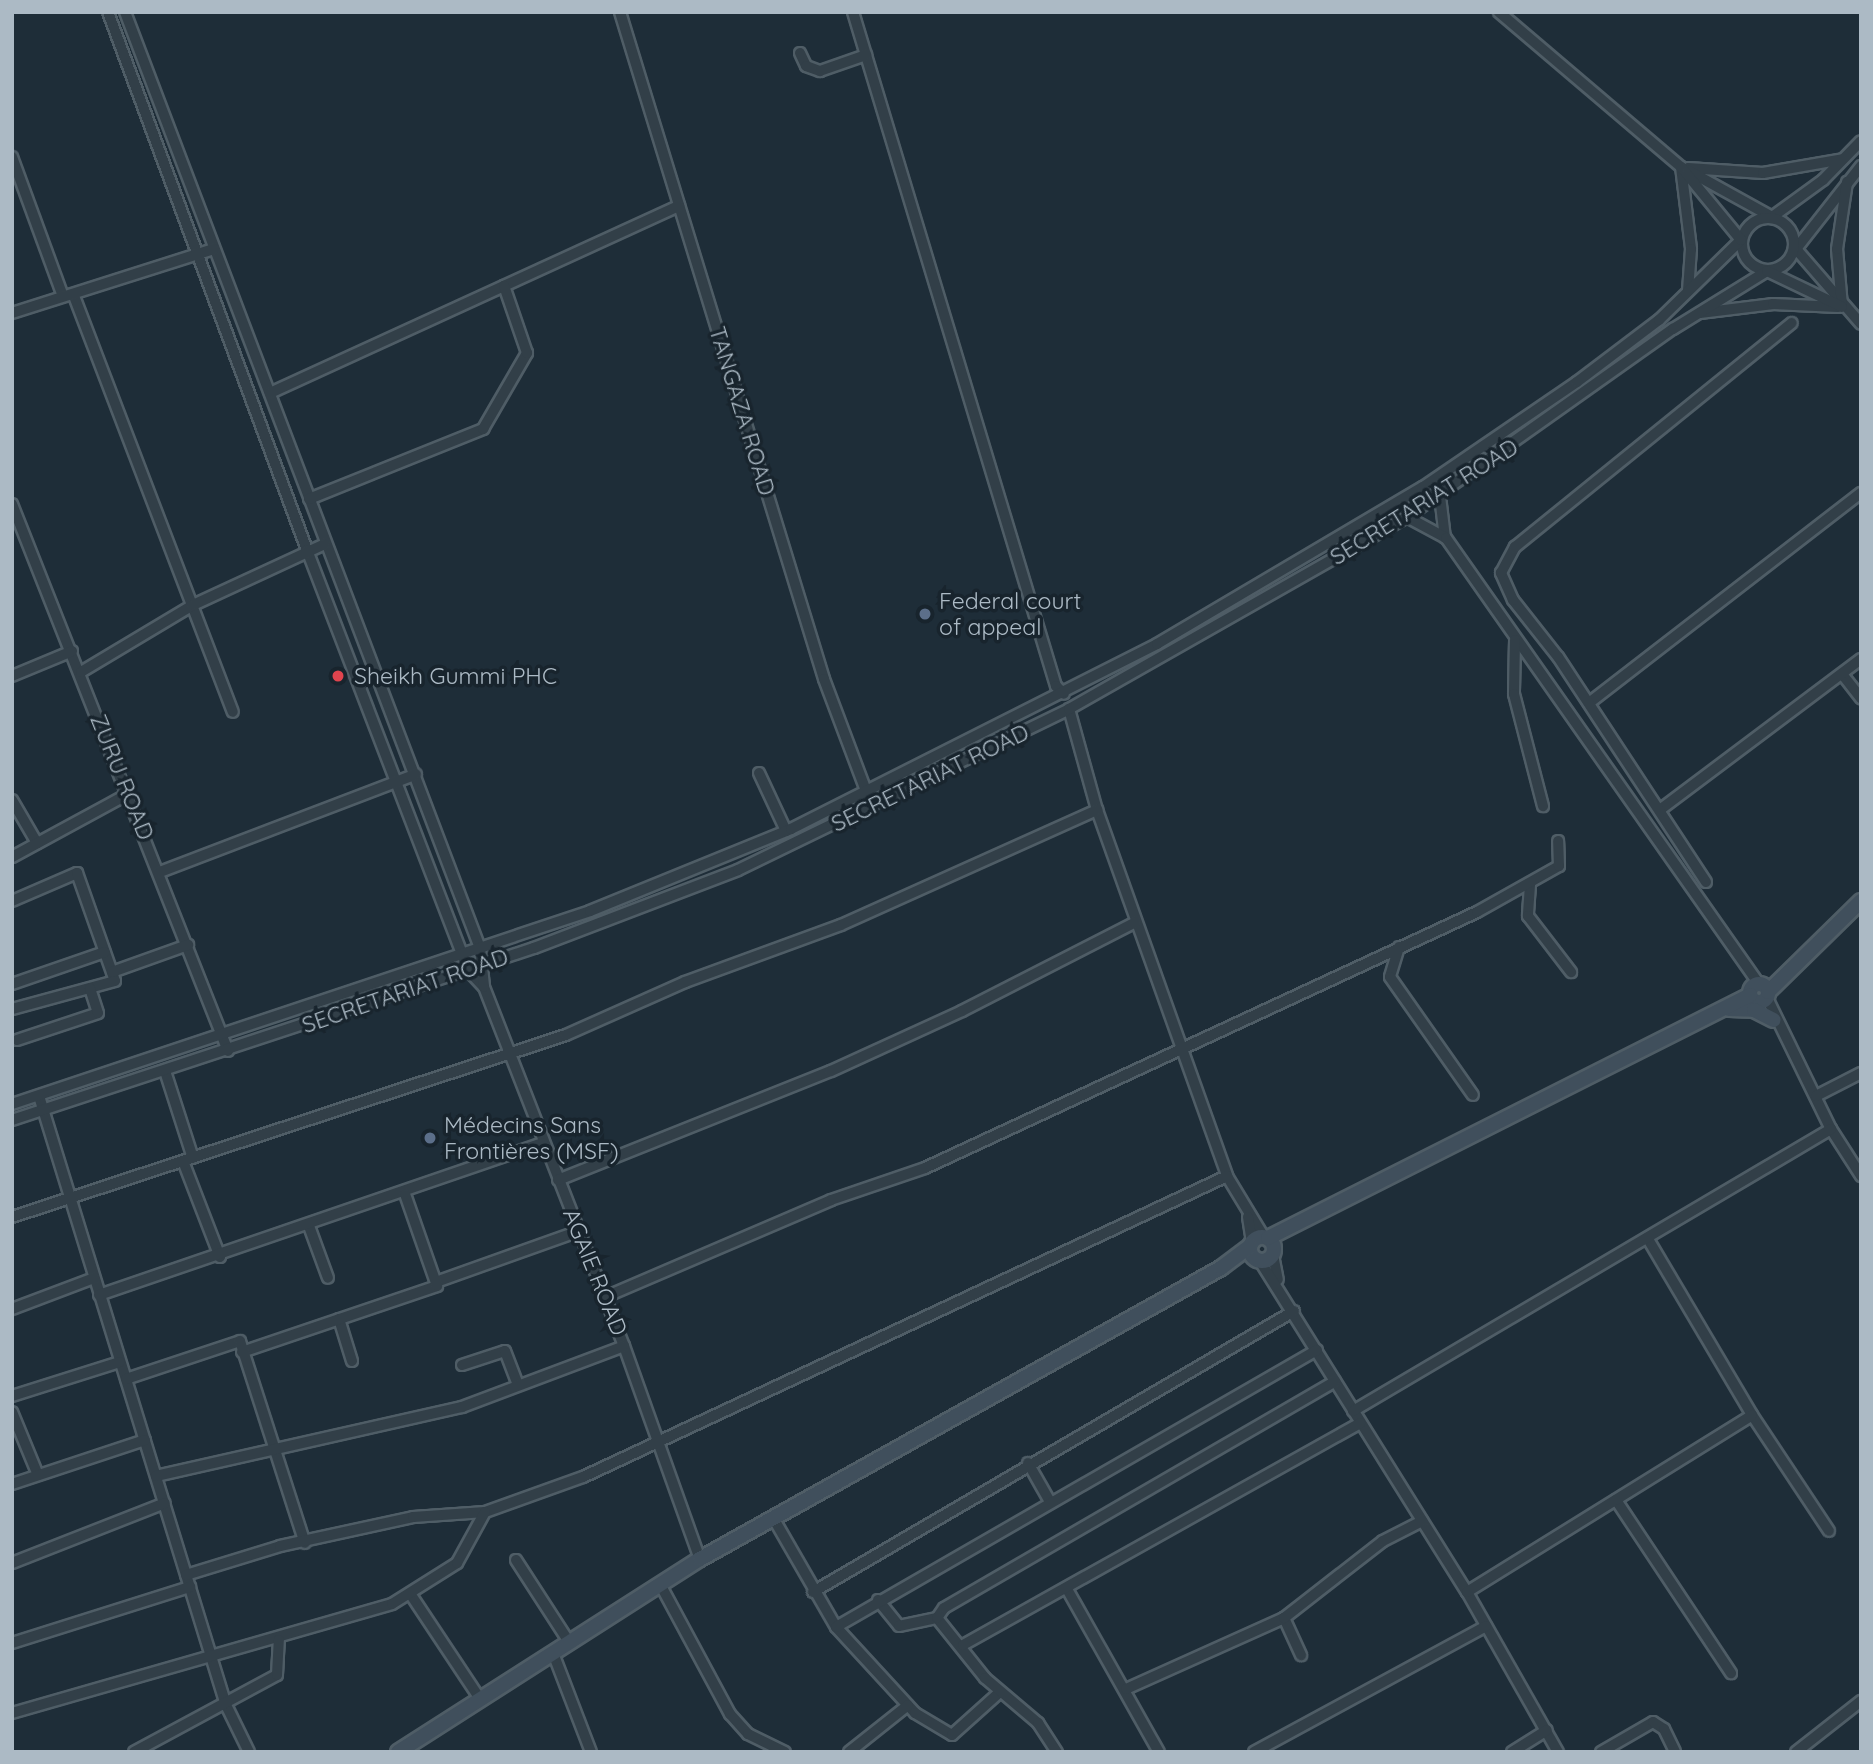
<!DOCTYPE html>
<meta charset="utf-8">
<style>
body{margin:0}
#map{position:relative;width:1873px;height:1764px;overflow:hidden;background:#1e2d38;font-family:Quicksand,sans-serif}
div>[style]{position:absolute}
.roads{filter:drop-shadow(2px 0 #4f5d66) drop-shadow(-2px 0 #4f5d66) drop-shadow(0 2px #4f5d66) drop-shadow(0 -2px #4f5d66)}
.street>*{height:10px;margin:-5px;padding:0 5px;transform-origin:5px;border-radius:5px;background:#323f48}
.street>.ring{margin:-5px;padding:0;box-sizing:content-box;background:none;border:10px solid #323f48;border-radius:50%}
.secondary>*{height:14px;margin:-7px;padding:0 7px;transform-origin:7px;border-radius:7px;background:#404f5c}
.secondary>.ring{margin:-7px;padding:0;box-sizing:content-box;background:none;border:14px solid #404f5c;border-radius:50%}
.dots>*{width:19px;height:19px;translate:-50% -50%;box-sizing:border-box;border:4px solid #18242d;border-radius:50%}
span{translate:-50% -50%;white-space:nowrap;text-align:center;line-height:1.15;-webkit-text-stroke:7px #18242d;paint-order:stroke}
.street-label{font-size:23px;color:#acbac5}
.poi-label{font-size:23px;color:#acbac5}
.left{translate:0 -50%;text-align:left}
.frame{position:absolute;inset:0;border:14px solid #acbac5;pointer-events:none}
</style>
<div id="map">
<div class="roads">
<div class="street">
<div style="left:108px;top:12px;width:574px;rotate:69.7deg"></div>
<div style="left:307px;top:550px;width:450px;rotate:69deg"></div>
<div style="left:468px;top:970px;width:23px;rotate:47deg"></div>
<div style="left:484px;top:987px;width:385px;rotate:68.7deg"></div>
<div style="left:624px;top:1346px;width:226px;rotate:70.4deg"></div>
<div style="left:125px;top:12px;width:1001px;rotate:69.23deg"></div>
<div style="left:480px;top:948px;width:39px;rotate:84deg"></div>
<div style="left:620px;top:12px;width:697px;rotate:72.99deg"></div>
<div style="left:824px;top:679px;width:137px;rotate:69.4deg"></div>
<div style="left:853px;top:12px;width:704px;rotate:73.24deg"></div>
<div style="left:1056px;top:686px;width:11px;rotate:45deg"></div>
<div style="left:800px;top:53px;width:14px;rotate:65deg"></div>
<div style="left:806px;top:66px;width:15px;rotate:20deg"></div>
<div style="left:820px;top:71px;width:49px;rotate:-19.2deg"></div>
<div style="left:12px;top:157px;width:148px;rotate:69.9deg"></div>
<div style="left:1861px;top:166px;width:105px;rotate:128.1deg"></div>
<div style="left:1796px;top:249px;width:99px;rotate:49.1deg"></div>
<div style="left:1681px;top:167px;width:83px;rotate:83deg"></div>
<div style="left:1691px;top:249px;width:42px;rotate:94.1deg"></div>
<div style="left:1688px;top:168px;width:75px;rotate:3.8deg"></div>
<div style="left:1763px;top:173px;width:81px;rotate:-9.9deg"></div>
<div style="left:1687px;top:170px;width:97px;rotate:28.9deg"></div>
<div style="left:1772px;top:217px;width:63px;rotate:-36deg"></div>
<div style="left:1823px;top:180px;width:54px;rotate:-45.7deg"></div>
<div class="ring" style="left:1742px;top:218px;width:42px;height:42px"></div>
<div style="left:74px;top:296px;width:445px;rotate:69.1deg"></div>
<div style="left:1842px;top:306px;width:57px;rotate:-95deg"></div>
<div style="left:1837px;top:249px;width:68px;rotate:-81.5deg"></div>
<div style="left:12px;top:313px;width:212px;rotate:-17.6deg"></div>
<div style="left:1700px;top:313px;width:74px;rotate:-7deg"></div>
<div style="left:1773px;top:304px;width:65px;rotate:2.6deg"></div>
<div style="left:270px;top:393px;width:450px;rotate:-24.6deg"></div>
<div style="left:1440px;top:496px;width:42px;rotate:83.2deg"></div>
<div style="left:309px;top:499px;width:188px;rotate:-21.9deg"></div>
<div style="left:483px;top:429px;width:88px;rotate:-59.9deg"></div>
<div style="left:527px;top:353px;width:71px;rotate:-108.9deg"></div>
<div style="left:12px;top:504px;width:588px;rotate:68.45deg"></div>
<div style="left:1407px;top:517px;width:44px;rotate:28.3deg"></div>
<div style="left:1446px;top:538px;width:545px;rotate:54.94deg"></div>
<div style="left:1515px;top:640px;width:54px;rotate:91.1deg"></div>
<div style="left:1514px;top:694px;width:116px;rotate:75.5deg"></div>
<div style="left:81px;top:672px;width:131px;rotate:-30.9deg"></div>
<div style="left:193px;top:605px;width:145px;rotate:-24.8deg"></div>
<div style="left:1842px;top:674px;width:31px;rotate:52deg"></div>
<div style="left:12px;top:676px;width:65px;rotate:-22.6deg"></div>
<div style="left:1589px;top:703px;width:344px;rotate:-37.7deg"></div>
<div style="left:1069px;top:709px;width:105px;rotate:74.5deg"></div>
<div style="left:1097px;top:810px;width:388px;rotate:70.4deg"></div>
<div style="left:1227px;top:1176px;width:71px;rotate:58.8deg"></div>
<div style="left:759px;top:773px;width:64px;rotate:65deg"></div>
<div style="left:12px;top:800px;width:50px;rotate:59.8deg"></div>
<div style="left:1661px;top:809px;width:250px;rotate:-36.9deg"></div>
<div style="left:12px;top:857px;width:132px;rotate:-28.5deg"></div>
<div style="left:160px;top:872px;width:274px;rotate:-20.9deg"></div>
<div style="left:1706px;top:882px;width:269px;rotate:-123.3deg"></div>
<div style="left:1558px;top:657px;width:73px;rotate:-128.3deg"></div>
<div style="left:1513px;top:600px;width:30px;rotate:-114deg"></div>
<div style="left:1501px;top:573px;width:30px;rotate:-62deg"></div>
<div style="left:1515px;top:547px;width:356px;rotate:-39deg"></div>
<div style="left:1530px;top:885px;width:31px;rotate:94deg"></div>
<div style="left:1528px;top:916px;width:71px;rotate:52.5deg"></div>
<div style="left:12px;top:901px;width:71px;rotate:-23.3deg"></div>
<div style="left:77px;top:873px;width:114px;rotate:70.6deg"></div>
<div style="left:115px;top:981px;width:107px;rotate:164.8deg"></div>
<div style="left:1399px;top:947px;width:31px;rotate:107deg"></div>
<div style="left:1390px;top:977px;width:144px;rotate:54.9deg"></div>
<div style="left:112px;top:972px;width:81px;rotate:-19.6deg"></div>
<div style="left:12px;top:984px;width:98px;rotate:-19deg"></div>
<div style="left:1767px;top:998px;width:146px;rotate:64deg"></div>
<div style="left:1831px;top:1129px;width:56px;rotate:57.4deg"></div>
<div style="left:17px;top:1040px;width:85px;rotate:-18.4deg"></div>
<div style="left:98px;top:1013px;width:26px;rotate:-108deg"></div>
<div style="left:165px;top:1071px;width:91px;rotate:72.2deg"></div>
<div style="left:39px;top:1096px;width:637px;rotate:72.93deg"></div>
<div style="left:226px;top:1705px;width:52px;rotate:63.9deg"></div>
<div style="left:1816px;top:1096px;width:51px;rotate:-27.1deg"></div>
<div style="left:12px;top:1104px;width:609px;rotate:-18.46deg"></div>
<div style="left:590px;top:911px;width:217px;rotate:-22.2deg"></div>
<div style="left:791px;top:829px;width:410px;rotate:-26.8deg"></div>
<div style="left:1157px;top:644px;width:309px;rotate:-30.6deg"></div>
<div style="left:1423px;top:487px;width:186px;rotate:-34.3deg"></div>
<div style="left:1577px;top:382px;width:103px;rotate:-37.1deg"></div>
<div style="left:1659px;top:320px;width:115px;rotate:-44.3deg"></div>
<div style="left:1741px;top:240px;width:94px;rotate:-129.4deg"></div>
<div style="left:1681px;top:167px;width:239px;rotate:-139.6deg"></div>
<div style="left:12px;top:1120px;width:550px;rotate:-18.24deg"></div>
<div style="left:534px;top:948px;width:218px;rotate:-20.9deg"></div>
<div style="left:738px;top:870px;width:368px;rotate:-25.9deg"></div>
<div style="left:1069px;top:709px;width:389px;rotate:-29.6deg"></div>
<div style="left:1407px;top:517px;width:326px;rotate:-35.3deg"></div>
<div style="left:1673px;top:329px;width:110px;rotate:-31.7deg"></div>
<div style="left:1767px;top:271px;width:83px;rotate:25.6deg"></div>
<div style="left:183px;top:1161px;width:103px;rotate:68.9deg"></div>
<div style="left:558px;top:1180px;width:294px;rotate:-21.8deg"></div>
<div style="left:831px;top:1071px;width:144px;rotate:-24.6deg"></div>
<div style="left:962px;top:1011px;width:195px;rotate:-27.1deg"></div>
<div style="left:12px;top:1217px;width:583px;rotate:-18.19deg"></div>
<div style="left:566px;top:1035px;width:130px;rotate:-24deg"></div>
<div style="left:685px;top:982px;width:166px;rotate:-20.1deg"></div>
<div style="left:841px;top:925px;width:281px;rotate:-24.2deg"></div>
<div style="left:1248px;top:1217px;width:25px;rotate:81deg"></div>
<div style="left:309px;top:1226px;width:55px;rotate:69.9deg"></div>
<div style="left:1648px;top:1239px;width:204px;rotate:59.4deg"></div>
<div style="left:1752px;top:1415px;width:139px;rotate:56.4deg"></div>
<div style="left:1273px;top:1255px;width:25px;rotate:79deg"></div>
<div style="left:1260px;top:1261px;width:390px;rotate:58deg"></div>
<div style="left:1467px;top:1592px;width:184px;rotate:60.4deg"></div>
<div style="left:436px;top:1282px;width:152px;rotate:-19.6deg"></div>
<div style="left:99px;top:1295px;width:469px;rotate:-18.9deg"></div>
<div style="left:605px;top:1297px;width:246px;rotate:-23.2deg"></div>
<div style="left:831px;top:1200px;width:99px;rotate:-18.8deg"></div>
<div style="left:925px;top:1168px;width:608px;rotate:-24.88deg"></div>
<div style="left:1477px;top:912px;width:94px;rotate:-29.3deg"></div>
<div style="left:1559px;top:866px;width:25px;rotate:-92deg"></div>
<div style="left:12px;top:1309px;width:88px;rotate:-20.7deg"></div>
<div style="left:339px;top:1319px;width:44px;rotate:72.8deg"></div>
<div style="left:242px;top:1352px;width:206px;rotate:-18.7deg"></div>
<div style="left:437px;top:1286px;width:97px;rotate:-109.2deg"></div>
<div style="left:462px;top:1365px;width:45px;rotate:-18deg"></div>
<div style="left:505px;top:1351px;width:36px;rotate:69deg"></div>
<div style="left:126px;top:1379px;width:120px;rotate:-18.4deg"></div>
<div style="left:240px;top:1341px;width:212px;rotate:72.2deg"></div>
<div style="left:12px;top:1396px;width:113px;rotate:-17.5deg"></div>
<div style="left:1353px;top:1411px;width:555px;rotate:-30.54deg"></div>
<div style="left:12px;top:1412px;width:68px;rotate:67.6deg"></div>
<div style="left:1028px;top:1463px;width:43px;rotate:60.4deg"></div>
<div style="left:156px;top:1476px;width:314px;rotate:-12.7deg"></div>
<div style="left:462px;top:1407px;width:173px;rotate:-20.6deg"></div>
<div style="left:12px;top:1484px;width:140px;rotate:-18.3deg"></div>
<div style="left:1616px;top:1500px;width:208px;rotate:56.4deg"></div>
<div style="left:775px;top:1521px;width:122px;rotate:60.1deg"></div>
<div style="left:836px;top:1627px;width:117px;rotate:47.4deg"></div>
<div style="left:915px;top:1713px;width:43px;rotate:30.7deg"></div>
<div style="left:952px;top:1735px;width:64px;rotate:-41.9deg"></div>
<div style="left:516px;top:1560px;width:98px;rotate:57.1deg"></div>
<div style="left:12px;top:1563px;width:164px;rotate:-21.4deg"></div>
<div style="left:186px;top:1575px;width:98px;rotate:-17.1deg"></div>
<div style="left:280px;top:1546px;width:136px;rotate:-12.3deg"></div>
<div style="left:413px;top:1517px;width:72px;rotate:-4deg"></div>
<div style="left:485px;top:1512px;width:104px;rotate:-19.7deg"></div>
<div style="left:583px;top:1477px;width:711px;rotate:-25.05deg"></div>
<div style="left:660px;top:1584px;width:148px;rotate:61.7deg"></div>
<div style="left:730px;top:1714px;width:27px;rotate:48deg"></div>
<div style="left:748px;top:1734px;width:41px;rotate:25.9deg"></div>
<div style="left:1067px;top:1589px;width:187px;rotate:60.6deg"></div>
<div style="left:813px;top:1592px;width:557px;rotate:-30.29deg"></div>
<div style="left:1467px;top:1592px;width:335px;rotate:-31.8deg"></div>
<div style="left:411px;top:1595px;width:125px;rotate:56.4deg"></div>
<div style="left:878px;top:1600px;width:33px;rotate:51deg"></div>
<div style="left:899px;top:1626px;width:39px;rotate:-12deg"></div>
<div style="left:937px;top:1618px;width:77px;rotate:51.3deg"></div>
<div style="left:985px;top:1678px;width:70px;rotate:40.3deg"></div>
<div style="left:1038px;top:1723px;width:35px;rotate:57deg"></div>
<div style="left:937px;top:1618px;width:12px;rotate:-55deg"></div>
<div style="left:944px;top:1608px;width:452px;rotate:-30.1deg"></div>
<div style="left:1284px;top:1618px;width:41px;rotate:65.3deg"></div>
<div style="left:836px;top:1627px;width:555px;rotate:-29.94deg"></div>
<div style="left:12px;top:1643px;width:187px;rotate:-17.5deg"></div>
<div style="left:963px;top:1645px;width:455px;rotate:-29.2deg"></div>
<div style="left:553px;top:1653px;width:106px;rotate:69deg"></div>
<div style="left:1126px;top:1689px;width:173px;rotate:-24.2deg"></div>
<div style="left:1284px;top:1618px;width:125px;rotate:-37.9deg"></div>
<div style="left:1383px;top:1541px;width:44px;rotate:-27.1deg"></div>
<div style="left:12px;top:1713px;width:395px;rotate:-16deg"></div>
<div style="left:392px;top:1604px;width:77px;rotate:-32.2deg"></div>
<div style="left:457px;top:1563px;width:58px;rotate:-61.2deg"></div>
<div style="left:134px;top:1752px;width:162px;rotate:-28.3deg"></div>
<div style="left:277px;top:1675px;width:35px;rotate:-87deg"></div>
<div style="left:849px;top:1752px;width:75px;rotate:-38.5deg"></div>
<div style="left:1254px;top:1752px;width:264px;rotate:-28.5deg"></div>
<div style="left:1512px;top:1752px;width:41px;rotate:-32.2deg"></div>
<div style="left:1601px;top:1752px;width:60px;rotate:-30deg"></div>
<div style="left:1653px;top:1722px;width:13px;rotate:32deg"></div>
<div style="left:1664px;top:1729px;width:25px;rotate:64deg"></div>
<div style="left:1796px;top:1752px;width:83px;rotate:-38.1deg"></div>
</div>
<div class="secondary">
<div class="ring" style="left:1750px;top:984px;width:4px;height:4px"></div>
<div style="left:1768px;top:992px;width:130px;rotate:-44.4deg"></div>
<div style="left:1729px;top:1009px;width:25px;rotate:2deg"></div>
<div style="left:1754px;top:1010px;width:22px;rotate:27deg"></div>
<div class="ring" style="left:1250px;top:1237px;width:10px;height:10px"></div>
<div style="left:1268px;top:1238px;width:540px;rotate:-26.75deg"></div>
<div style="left:398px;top:1752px;width:358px;rotate:-32.6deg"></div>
<div style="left:700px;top:1559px;width:597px;rotate:-29.19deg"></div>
<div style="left:1221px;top:1268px;width:36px;rotate:-37deg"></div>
</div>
</div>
<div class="dots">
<div style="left:925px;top:614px;background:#5c6f8a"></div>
<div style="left:338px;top:676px;background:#e0444e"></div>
<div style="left:430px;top:1138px;background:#5c6f8a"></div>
</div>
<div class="street-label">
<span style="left:742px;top:411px;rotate:73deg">TANGAZA ROAD</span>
<span style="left:1424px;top:502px;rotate:-32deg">SECRETARIAT ROAD</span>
<span style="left:122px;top:777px;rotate:68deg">ZURU ROAD</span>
<span style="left:930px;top:778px;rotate:-26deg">SECRETARIAT ROAD</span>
<span style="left:405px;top:991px;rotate:-19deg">SECRETARIAT ROAD</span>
<span style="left:595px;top:1272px;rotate:68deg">AGAIE ROAD</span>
</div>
<div class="poi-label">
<span class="left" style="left:939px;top:614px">Federal court<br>of appeal</span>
<span class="left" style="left:354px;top:676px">Sheikh Gummi PHC</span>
<span class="left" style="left:444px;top:1138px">Médecins Sans<br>Frontières (MSF)</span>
</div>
<div class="frame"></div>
</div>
